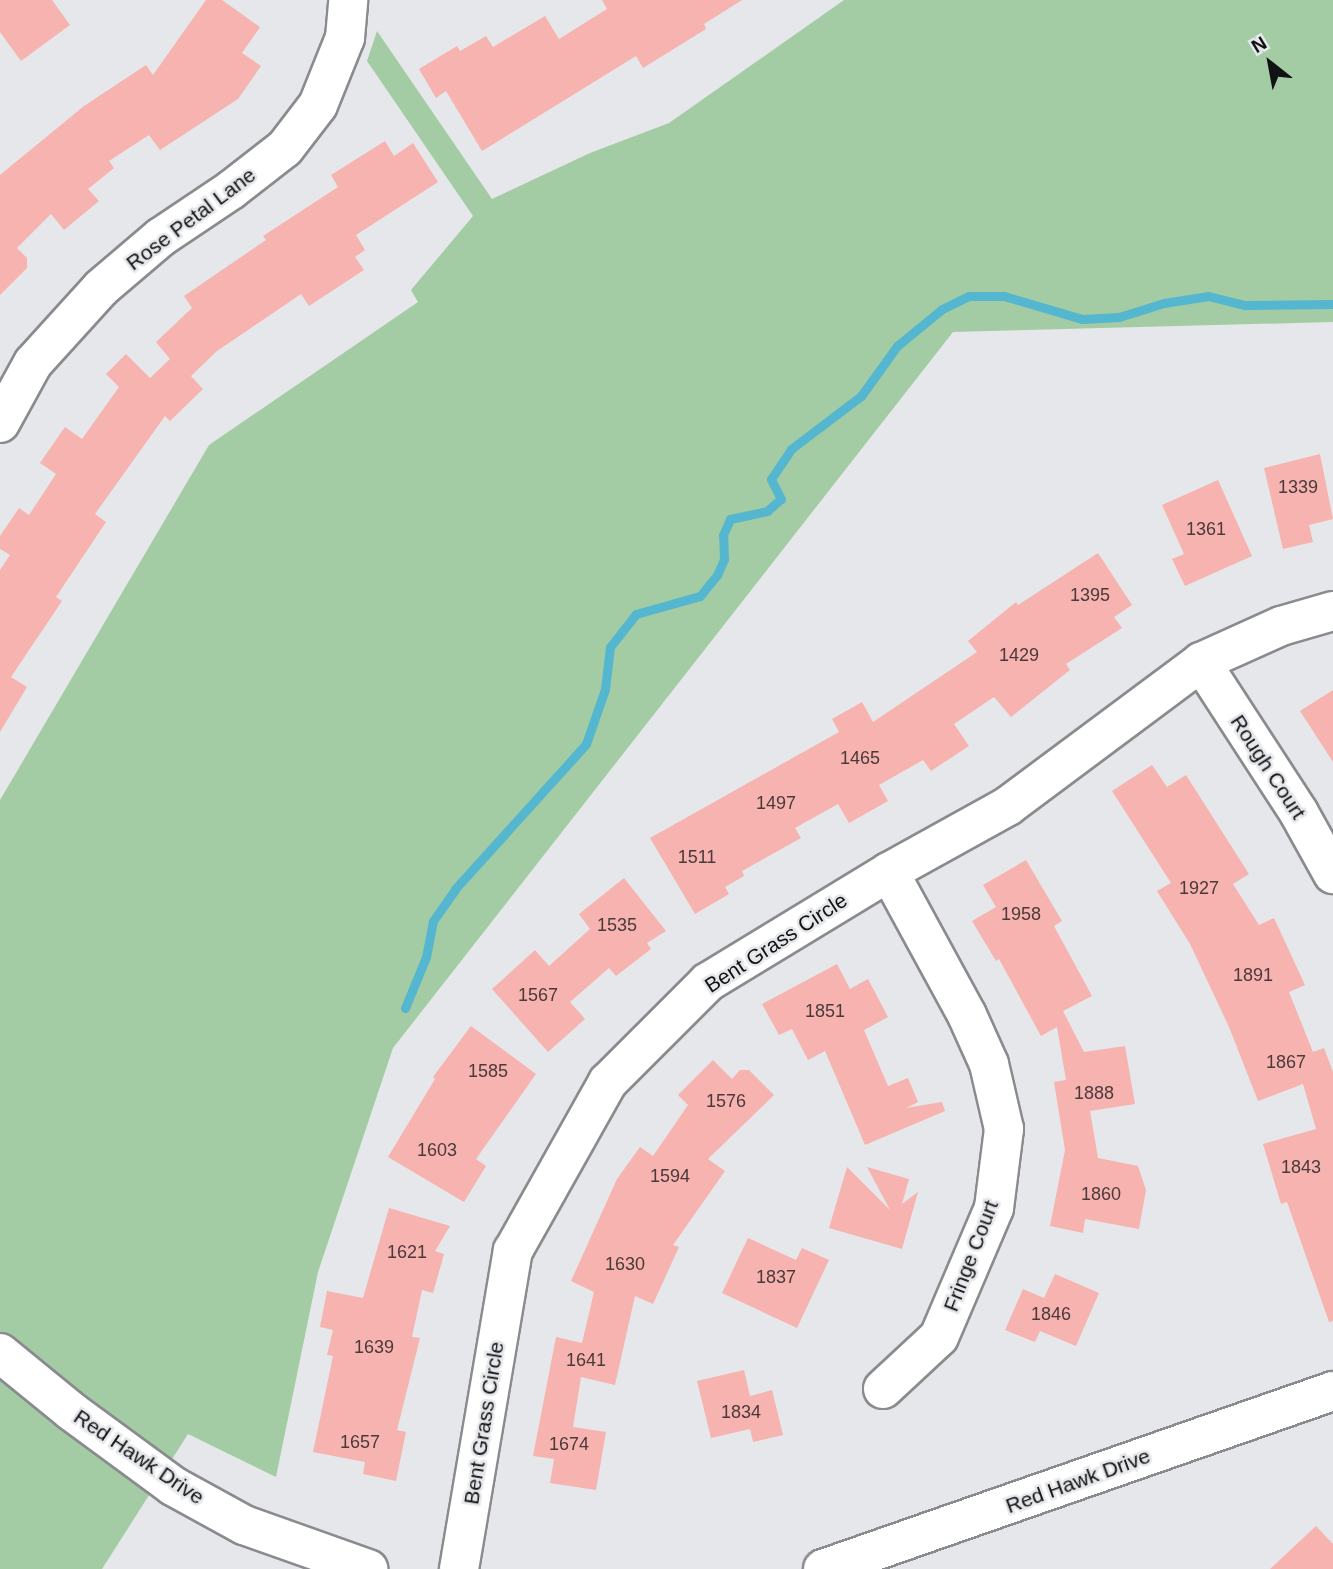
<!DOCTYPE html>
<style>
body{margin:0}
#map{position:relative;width:1333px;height:1569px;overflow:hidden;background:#e6e7ea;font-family:Arial,sans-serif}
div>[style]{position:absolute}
.green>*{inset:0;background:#a4cca4}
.stream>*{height:9px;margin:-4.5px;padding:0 4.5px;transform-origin:4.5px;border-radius:4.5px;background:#55b6cf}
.building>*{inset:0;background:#f6b3af}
.roads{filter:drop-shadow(2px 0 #8a8b8e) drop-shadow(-2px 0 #8a8b8e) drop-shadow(0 2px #8a8b8e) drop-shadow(0 -2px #8a8b8e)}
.minor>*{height:38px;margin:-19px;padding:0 19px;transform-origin:19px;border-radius:19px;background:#fff}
span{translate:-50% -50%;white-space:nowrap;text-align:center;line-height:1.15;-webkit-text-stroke:5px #e6e7ea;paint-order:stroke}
.number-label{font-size:18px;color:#4a3a3a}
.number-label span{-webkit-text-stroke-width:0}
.street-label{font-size:21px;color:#111213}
.north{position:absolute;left:1235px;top:28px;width:70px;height:70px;-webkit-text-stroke:5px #e6e7ea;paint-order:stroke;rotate:329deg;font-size:19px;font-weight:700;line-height:28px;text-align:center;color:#111213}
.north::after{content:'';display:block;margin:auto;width:24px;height:32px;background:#111213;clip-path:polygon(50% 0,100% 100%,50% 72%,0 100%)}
</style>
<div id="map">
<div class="green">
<div style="clip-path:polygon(844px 0,1333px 0,1333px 322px,953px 332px,393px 1048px,318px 1272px,276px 1477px,188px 1434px,102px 1569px,0 1569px,0 800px,209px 445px,418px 302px,411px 290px,473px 216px,367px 61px,377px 31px,492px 199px,590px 153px,669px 123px)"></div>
</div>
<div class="stream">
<div style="left:405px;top:1008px;width:55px;rotate:-67.6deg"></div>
<div style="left:426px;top:957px;width:37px;rotate:-79deg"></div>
<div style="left:433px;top:921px;width:39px;rotate:-55deg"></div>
<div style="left:455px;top:889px;width:195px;rotate:-47.9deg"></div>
<div style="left:586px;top:744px;width:58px;rotate:-70.9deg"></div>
<div style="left:605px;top:689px;width:42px;rotate:-83.2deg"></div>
<div style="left:610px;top:647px;width:42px;rotate:-51.8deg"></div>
<div style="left:636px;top:614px;width:66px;rotate:-15.7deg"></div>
<div style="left:700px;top:596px;width:27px;rotate:-51deg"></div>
<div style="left:717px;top:575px;width:17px;rotate:-66deg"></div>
<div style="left:724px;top:559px;width:24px;rotate:-92deg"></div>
<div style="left:723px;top:535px;width:17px;rotate:-66deg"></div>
<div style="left:730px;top:519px;width:38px;rotate:-12deg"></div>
<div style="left:767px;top:511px;width:18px;rotate:-41deg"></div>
<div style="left:781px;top:499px;width:22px;rotate:-117deg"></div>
<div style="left:771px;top:479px;width:36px;rotate:-56deg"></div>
<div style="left:791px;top:449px;width:88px;rotate:-37.1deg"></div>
<div style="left:861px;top:396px;width:62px;rotate:-54.2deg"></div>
<div style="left:897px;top:346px;width:58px;rotate:-39.4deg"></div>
<div style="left:942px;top:309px;width:30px;rotate:-26deg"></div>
<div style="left:969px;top:296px;width:35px"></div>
<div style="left:1004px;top:296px;width:81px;rotate:16.4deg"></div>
<div style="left:1082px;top:319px;width:37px;rotate:-3deg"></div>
<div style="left:1119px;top:317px;width:47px;rotate:-17.3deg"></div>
<div style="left:1164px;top:303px;width:45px;rotate:-9deg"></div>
<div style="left:1208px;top:296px;width:38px;rotate:14deg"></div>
<div style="left:1245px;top:305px;width:88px;rotate:-0.7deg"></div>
</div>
<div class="building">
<div style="clip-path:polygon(0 0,52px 0,70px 25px,21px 61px,0 32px)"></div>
<div style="clip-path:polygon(206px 0,222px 0,260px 27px,242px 53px,261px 66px,238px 99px,160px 150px,149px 135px,109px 161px,114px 168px,88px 189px,99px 201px,64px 230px,51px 214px,17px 248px,27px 258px,27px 268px,0 295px,0 175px,84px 106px,146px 65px,153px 75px)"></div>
<div style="clip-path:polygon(602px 0,742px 0,704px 24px,706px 29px,643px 68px,636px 56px,482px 151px,446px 91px,436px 98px,419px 69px,457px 46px,460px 51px,486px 36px,493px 47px,545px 16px,559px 39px,607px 9px)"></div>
<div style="clip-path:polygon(385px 141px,394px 156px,413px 143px,438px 182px,356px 235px,365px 250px,355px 257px,364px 270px,309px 306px,301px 294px,217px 351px,191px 376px,203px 389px,170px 421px,165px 416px,95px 514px,106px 522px,56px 597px,62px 601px,11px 677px,27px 687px,0 732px,0 570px,10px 555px,0 549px,0 536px,19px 508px,29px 515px,56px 474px,40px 463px,65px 427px,82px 439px,119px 387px,106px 374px,126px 354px,150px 378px,170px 359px,156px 342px,192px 308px,184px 296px,266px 240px,263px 236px,338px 187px,331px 175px)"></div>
<div style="clip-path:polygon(1320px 454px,1333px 519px,1309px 525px,1313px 542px,1283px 549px,1264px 468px)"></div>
<div style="clip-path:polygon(1218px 480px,1252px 556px,1185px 586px,1172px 559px,1184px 554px,1162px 505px)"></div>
<div style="clip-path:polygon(1098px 553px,1132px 605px,1114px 617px,1122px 628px,1066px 664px,1070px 670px,1011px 717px,994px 697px,954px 724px,969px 746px,931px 771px,923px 760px,879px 785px,888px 801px,849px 823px,838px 804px,795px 828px,801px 838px,742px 871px,744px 876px,725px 887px,729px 894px,695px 914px,650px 838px,839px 732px,832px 719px,862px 702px,873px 722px,977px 652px,968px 641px,1016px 602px,1018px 605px)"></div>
<div style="clip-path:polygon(1333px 690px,1333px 762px,1300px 711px)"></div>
<div style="clip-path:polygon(1152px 765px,1167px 787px,1186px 775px,1249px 874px,1233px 884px,1259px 925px,1274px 918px,1305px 985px,1289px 992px,1313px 1052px,1324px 1048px,1333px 1072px,1333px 1321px,1329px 1322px,1287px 1202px,1281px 1204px,1263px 1144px,1316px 1129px,1303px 1084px,1258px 1101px,1229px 1027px,1190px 944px,1157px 891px,1171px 883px,1112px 791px)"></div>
<div style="clip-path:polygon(1026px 860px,1062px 921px,1054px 926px,1092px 996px,1063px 1011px,1084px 1052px,1125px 1046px,1135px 1104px,1090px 1111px,1098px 1158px,1138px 1166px,1146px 1190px,1139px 1229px,1085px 1219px,1083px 1233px,1050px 1226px,1065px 1150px,1054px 1082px,1066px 1080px,1057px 1027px,1041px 1036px,999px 959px,996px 961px,972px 921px,996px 907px,983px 885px)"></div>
<div style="clip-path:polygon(624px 878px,666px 931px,647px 943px,651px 949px,616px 976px,609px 968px,570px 1002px,585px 1019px,548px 1052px,492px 989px,535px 950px,549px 966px,590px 929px,579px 914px)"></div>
<div style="clip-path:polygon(837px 964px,850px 989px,868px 979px,888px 1017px,864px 1030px,888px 1086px,908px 1078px,918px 1102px,906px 1108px,942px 1102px,945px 1111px,865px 1145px,825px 1051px,808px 1060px,792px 1029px,779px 1035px,762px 1004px)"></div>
<div style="clip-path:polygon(471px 1026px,536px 1074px,476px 1159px,486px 1166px,464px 1202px,388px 1157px,435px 1079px,433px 1077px)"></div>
<div style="clip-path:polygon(713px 1060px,732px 1079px,740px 1070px,749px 1070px,774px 1095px,708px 1159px,725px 1171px,673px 1245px,679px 1247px,653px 1304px,635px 1296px,615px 1385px,581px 1377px,573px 1427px,606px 1432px,596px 1490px,550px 1483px,554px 1459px,533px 1456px,556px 1337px,582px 1343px,594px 1292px,571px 1281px,617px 1179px,640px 1147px,653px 1156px,688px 1105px,678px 1095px)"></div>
<div style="clip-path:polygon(847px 1167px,890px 1210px,867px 1167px,909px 1179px,902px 1204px,918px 1192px,902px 1249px,829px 1228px)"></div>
<div style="clip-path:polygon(389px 1208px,450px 1226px,435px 1251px,444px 1254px,433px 1293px,422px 1290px,412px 1337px,420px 1338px,397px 1430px,406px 1432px,396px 1481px,363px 1474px,365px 1462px,313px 1452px,333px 1356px,327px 1355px,333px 1330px,320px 1327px,327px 1291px,363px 1298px)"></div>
<div style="clip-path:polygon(748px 1238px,796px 1260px,802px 1248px,829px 1260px,797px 1328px,722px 1293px)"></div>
<div style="clip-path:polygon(1055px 1274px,1099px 1293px,1076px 1346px,1040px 1331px,1035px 1342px,1005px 1330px,1023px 1289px,1044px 1298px)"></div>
<div style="clip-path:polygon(744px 1370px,750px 1396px,772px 1390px,783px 1435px,753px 1442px,750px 1429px,711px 1438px,697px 1381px)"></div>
<div style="clip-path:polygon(1316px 1526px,1333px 1544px,1333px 1569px,1270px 1569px)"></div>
</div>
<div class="roads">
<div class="minor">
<div style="left:0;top:423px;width:68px;rotate:-61.2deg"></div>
<div style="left:33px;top:363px;width:101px;rotate:-47.8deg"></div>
<div style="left:101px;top:288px;width:79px;rotate:-40.4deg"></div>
<div style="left:161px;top:237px;width:84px;rotate:-33.9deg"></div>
<div style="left:231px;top:190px;width:68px;rotate:-37.9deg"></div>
<div style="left:285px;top:148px;width:54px;rotate:-52.5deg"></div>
<div style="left:318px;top:105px;width:72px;rotate:-68.1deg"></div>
<div style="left:345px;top:38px;width:38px;rotate:-85deg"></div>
<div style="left:1201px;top:662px;width:180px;rotate:57deg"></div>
<div style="left:1299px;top:813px;width:70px;rotate:60.9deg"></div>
<div style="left:0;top:1353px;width:92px;rotate:39.2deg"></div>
<div style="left:71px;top:1411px;width:127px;rotate:36.3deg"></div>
<div style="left:173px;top:1486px;width:81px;rotate:28.8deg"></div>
<div style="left:244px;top:1525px;width:132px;rotate:19.5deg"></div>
<div style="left:883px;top:1389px;width:76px;rotate:-42.9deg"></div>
<div style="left:939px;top:1337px;width:140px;rotate:-66.9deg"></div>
<div style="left:994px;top:1208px;width:80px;rotate:-82.8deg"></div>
<div style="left:1004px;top:1129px;width:67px;rotate:-103deg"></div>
<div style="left:989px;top:1064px;width:54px;rotate:-114.2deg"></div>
<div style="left:967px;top:1015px;width:163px;rotate:-118.6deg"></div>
<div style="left:459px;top:1569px;width:323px;rotate:-80.4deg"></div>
<div style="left:513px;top:1251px;width:194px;rotate:-60.7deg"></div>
<div style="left:608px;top:1082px;width:141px;rotate:-45deg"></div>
<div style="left:708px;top:982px;width:212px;rotate:-31.3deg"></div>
<div style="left:889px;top:872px;width:136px;rotate:-29deg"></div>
<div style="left:1008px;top:806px;width:241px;rotate:-36.7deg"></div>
<div style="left:1201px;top:662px;width:88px;rotate:-24.2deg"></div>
<div style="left:1281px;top:626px;width:54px;rotate:-16.1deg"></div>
<div style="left:823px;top:1569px;width:540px;rotate:-19.24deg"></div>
</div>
</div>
<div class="number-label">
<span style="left:1298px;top:487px">1339</span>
<span style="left:1206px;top:529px">1361</span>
<span style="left:1090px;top:595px">1395</span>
<span style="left:1019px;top:655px">1429</span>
<span style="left:860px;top:758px">1465</span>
<span style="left:776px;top:803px">1497</span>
<span style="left:697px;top:857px">1511</span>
<span style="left:1199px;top:888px">1927</span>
<span style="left:1021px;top:914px">1958</span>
<span style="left:617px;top:925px">1535</span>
<span style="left:1253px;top:975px">1891</span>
<span style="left:538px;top:995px">1567</span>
<span style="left:825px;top:1011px">1851</span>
<span style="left:1286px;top:1062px">1867</span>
<span style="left:488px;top:1071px">1585</span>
<span style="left:1094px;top:1093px">1888</span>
<span style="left:726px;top:1101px">1576</span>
<span style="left:437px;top:1150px">1603</span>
<span style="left:1301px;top:1167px">1843</span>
<span style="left:670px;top:1176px">1594</span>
<span style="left:1101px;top:1194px">1860</span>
<span style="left:407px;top:1252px">1621</span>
<span style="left:625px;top:1264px">1630</span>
<span style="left:776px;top:1277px">1837</span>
<span style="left:1051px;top:1314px">1846</span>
<span style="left:374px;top:1347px">1639</span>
<span style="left:586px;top:1360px">1641</span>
<span style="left:741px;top:1412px">1834</span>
<span style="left:360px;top:1442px">1657</span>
<span style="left:569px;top:1444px">1674</span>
</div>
<div class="street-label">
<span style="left:191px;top:219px;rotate:-37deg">Rose Petal Lane</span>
<span style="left:1268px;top:767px;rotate:57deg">Rough Court</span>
<span style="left:776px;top:943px;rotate:-33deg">Bent Grass Circle</span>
<span style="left:971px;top:1256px;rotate:-69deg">Fringe Court</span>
<span style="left:484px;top:1423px;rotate:-81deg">Bent Grass Circle</span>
<span style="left:139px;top:1457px;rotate:34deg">Red Hawk Drive</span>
<span style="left:1078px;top:1481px;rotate:-20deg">Red Hawk Drive</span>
</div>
<div class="north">N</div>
</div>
